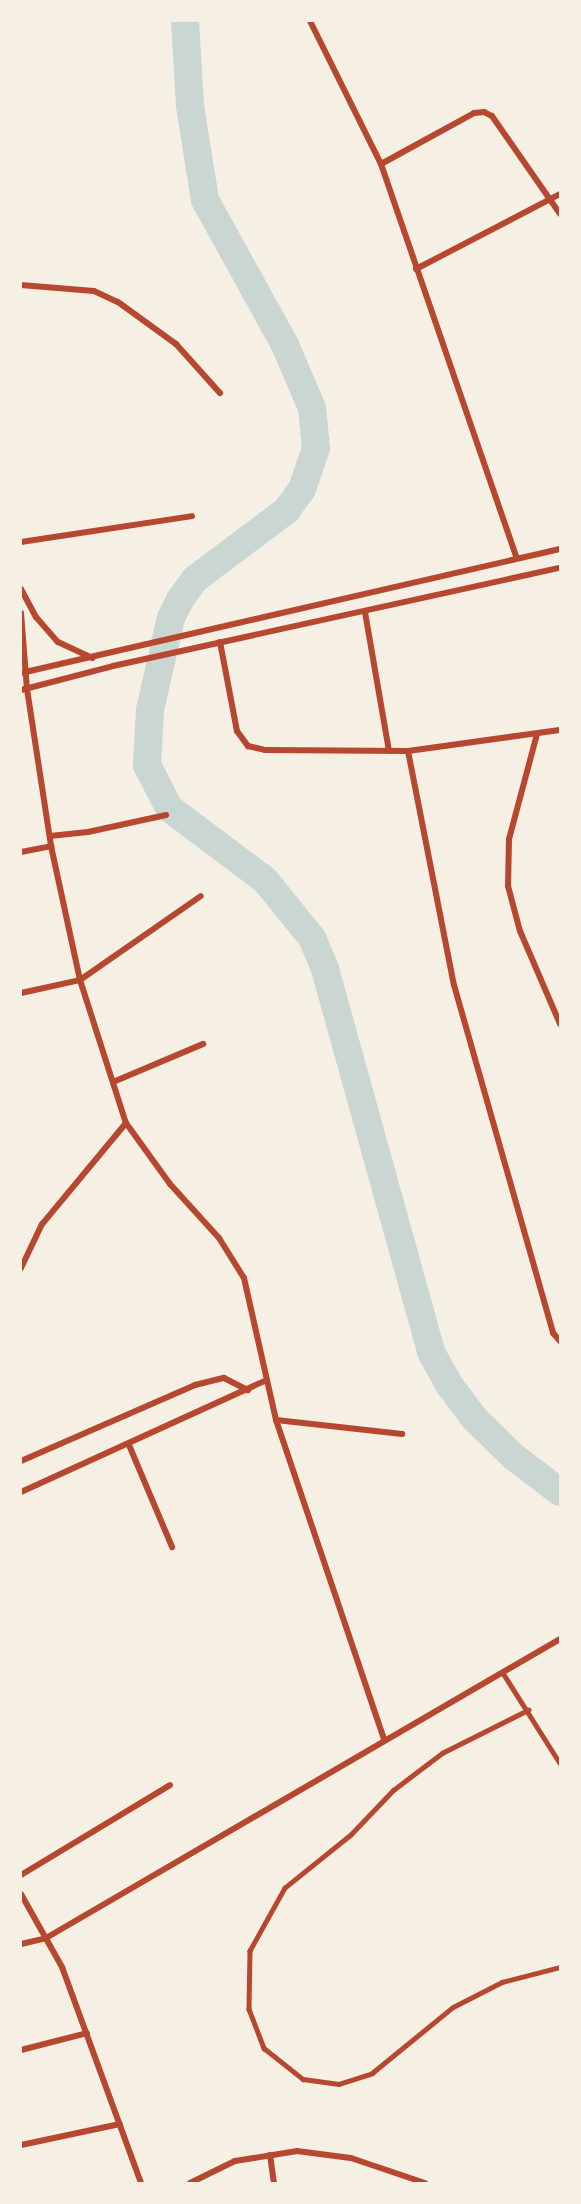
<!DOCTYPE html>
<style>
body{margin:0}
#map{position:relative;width:581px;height:2204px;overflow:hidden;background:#f6efe4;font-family:Roboto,sans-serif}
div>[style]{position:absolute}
.river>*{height:28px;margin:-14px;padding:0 14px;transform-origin:14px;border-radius:14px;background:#c9d6d2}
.service>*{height:4.5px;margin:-2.25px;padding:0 2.25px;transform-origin:2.25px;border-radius:2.25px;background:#b5482f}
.minor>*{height:6px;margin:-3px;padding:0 3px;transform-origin:3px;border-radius:3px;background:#b5482f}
span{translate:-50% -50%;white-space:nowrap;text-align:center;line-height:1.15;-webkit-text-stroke:5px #f6efe4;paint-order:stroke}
.frame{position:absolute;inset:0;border:22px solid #f6efe4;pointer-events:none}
</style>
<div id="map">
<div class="river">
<div style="left:185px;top:21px;width:85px;rotate:86.6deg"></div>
<div style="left:190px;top:106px;width:95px;rotate:80.9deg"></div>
<div style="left:205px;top:200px;width:166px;rotate:61.1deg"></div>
<div style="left:285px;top:345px;width:69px;rotate:66.8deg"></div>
<div style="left:312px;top:408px;width:40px;rotate:84.3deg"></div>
<div style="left:316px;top:448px;width:43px;rotate:108.9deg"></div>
<div style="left:302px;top:489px;width:26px;rotate:126deg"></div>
<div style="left:287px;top:510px;width:115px;rotate:143.1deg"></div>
<div style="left:195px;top:579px;width:26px;rotate:126deg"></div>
<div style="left:180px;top:600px;width:20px;rotate:117deg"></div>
<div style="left:171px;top:618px;width:94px;rotate:102.9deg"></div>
<div style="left:150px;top:710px;width:55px;rotate:93.1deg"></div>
<div style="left:147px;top:765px;width:48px;rotate:62.9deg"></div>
<div style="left:169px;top:808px;width:120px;rotate:36.9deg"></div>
<div style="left:265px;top:880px;width:75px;rotate:51deg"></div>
<div style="left:312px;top:938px;width:34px;rotate:67deg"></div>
<div style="left:325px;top:969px;width:397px;rotate:74.5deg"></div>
<div style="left:431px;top:1352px;width:39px;rotate:61deg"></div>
<div style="left:450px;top:1386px;width:41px;rotate:52.9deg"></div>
<div style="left:475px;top:1419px;width:54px;rotate:44.3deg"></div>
<div style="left:514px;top:1457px;width:58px;rotate:37.3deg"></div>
</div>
<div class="service">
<div style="left:503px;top:1673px;width:107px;rotate:57.7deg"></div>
<div style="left:529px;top:1710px;width:96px;rotate:153.4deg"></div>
<div style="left:443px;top:1753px;width:61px;rotate:142.9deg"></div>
<div style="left:394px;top:1790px;width:62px;rotate:133.7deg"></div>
<div style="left:351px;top:1835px;width:85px;rotate:141.2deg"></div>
<div style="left:285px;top:1888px;width:72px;rotate:119.1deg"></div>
<div style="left:250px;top:1951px;width:58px;rotate:91deg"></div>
<div style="left:249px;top:2009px;width:42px;rotate:69deg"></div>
<div style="left:264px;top:2048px;width:50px;rotate:38.5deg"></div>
<div style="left:303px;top:2079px;width:36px;rotate:8deg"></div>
<div style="left:339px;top:2084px;width:35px;rotate:-18deg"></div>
<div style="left:372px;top:2073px;width:104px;rotate:-39.2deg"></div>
<div style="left:453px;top:2007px;width:55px;rotate:-27deg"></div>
<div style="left:502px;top:1982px;width:60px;rotate:-14.5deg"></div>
</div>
<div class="minor">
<div style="left:310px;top:21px;width:160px;rotate:63.6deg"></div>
<div style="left:381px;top:164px;width:417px;rotate:71deg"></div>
<div style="left:381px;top:164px;width:106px;rotate:-28.7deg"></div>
<div style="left:474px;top:113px;width:10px;rotate:-6deg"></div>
<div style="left:484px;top:112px;width:9px;rotate:27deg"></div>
<div style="left:492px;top:116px;width:119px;rotate:55.2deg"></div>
<div style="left:416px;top:269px;width:162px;rotate:-27.5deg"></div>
<div style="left:21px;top:285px;width:73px;rotate:4.7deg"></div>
<div style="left:94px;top:291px;width:26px;rotate:25deg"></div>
<div style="left:118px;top:302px;width:72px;rotate:35.9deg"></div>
<div style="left:176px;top:344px;width:66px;rotate:48.1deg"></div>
<div style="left:21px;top:542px;width:173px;rotate:-8.6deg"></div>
<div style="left:21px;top:589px;width:32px;rotate:62deg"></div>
<div style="left:36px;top:617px;width:33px;rotate:49deg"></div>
<div style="left:58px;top:642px;width:38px;rotate:25deg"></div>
<div style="left:365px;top:612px;width:141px;rotate:80.2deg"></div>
<div style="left:21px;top:613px;width:76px;rotate:85.5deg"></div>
<div style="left:27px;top:689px;width:159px;rotate:81.3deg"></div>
<div style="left:51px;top:846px;width:137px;rotate:77.8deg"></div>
<div style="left:80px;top:980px;width:150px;rotate:72.2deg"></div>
<div style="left:126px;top:1123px;width:131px;rotate:129.7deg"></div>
<div style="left:42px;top:1224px;width:49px;rotate:115.5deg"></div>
<div style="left:220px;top:642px;width:91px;rotate:79.2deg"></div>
<div style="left:237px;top:731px;width:19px;rotate:54deg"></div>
<div style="left:248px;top:746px;width:17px;rotate:13deg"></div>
<div style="left:265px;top:750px;width:143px;rotate:0.4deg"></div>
<div style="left:408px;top:751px;width:153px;rotate:-7.9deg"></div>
<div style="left:21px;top:673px;width:553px;rotate:-12.96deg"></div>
<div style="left:21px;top:690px;width:95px;rotate:-14.6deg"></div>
<div style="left:113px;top:666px;width:458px;rotate:-12.4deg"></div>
<div style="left:537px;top:734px;width:109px;rotate:104.9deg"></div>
<div style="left:509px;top:839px;width:47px;rotate:91.2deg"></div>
<div style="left:508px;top:886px;width:47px;rotate:75.1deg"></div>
<div style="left:520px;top:931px;width:101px;rotate:66.7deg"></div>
<div style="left:408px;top:751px;width:238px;rotate:78.9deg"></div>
<div style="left:454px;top:985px;width:362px;rotate:74.1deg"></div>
<div style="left:553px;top:1333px;width:11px;rotate:49deg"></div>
<div style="left:50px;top:836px;width:38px;rotate:-6deg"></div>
<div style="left:88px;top:832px;width:80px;rotate:-12.3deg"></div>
<div style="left:21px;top:852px;width:31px;rotate:-11deg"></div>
<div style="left:21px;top:993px;width:60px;rotate:-12.4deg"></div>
<div style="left:80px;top:980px;width:147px;rotate:-34.8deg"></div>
<div style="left:113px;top:1082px;width:98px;rotate:-22.9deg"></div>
<div style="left:126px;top:1123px;width:75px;rotate:54.2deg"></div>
<div style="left:170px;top:1184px;width:73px;rotate:47.8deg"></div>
<div style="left:219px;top:1238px;width:47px;rotate:58deg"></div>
<div style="left:244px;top:1278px;width:146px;rotate:77.3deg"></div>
<div style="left:276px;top:1420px;width:127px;rotate:6.3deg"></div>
<div style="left:276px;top:1420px;width:337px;rotate:71.3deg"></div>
<div style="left:129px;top:1445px;width:111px;rotate:67.1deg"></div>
<div style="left:21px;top:1461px;width:190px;rotate:-23.6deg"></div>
<div style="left:195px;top:1385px;width:30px;rotate:-14deg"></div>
<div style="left:224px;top:1378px;width:27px;rotate:27deg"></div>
<div style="left:21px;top:1492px;width:268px;rotate:-24.5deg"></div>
<div style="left:21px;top:1875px;width:174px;rotate:-31.1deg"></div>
<div style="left:21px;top:1894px;width:84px;rotate:60.7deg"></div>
<div style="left:62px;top:1967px;width:230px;rotate:69.9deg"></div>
<div style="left:21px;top:1944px;width:26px;rotate:-13deg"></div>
<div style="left:46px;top:1938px;width:595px;rotate:-30.19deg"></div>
<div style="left:21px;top:2050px;width:68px;rotate:-14.4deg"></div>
<div style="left:21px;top:2145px;width:101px;rotate:-12deg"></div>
<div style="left:270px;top:2155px;width:28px;rotate:82deg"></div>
<div style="left:190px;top:2183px;width:50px;rotate:-26.1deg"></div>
<div style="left:235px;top:2161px;width:63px;rotate:-9.2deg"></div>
<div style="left:297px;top:2151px;width:54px;rotate:7.4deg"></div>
<div style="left:351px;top:2158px;width:78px;rotate:18.7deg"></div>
</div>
<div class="frame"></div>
</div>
